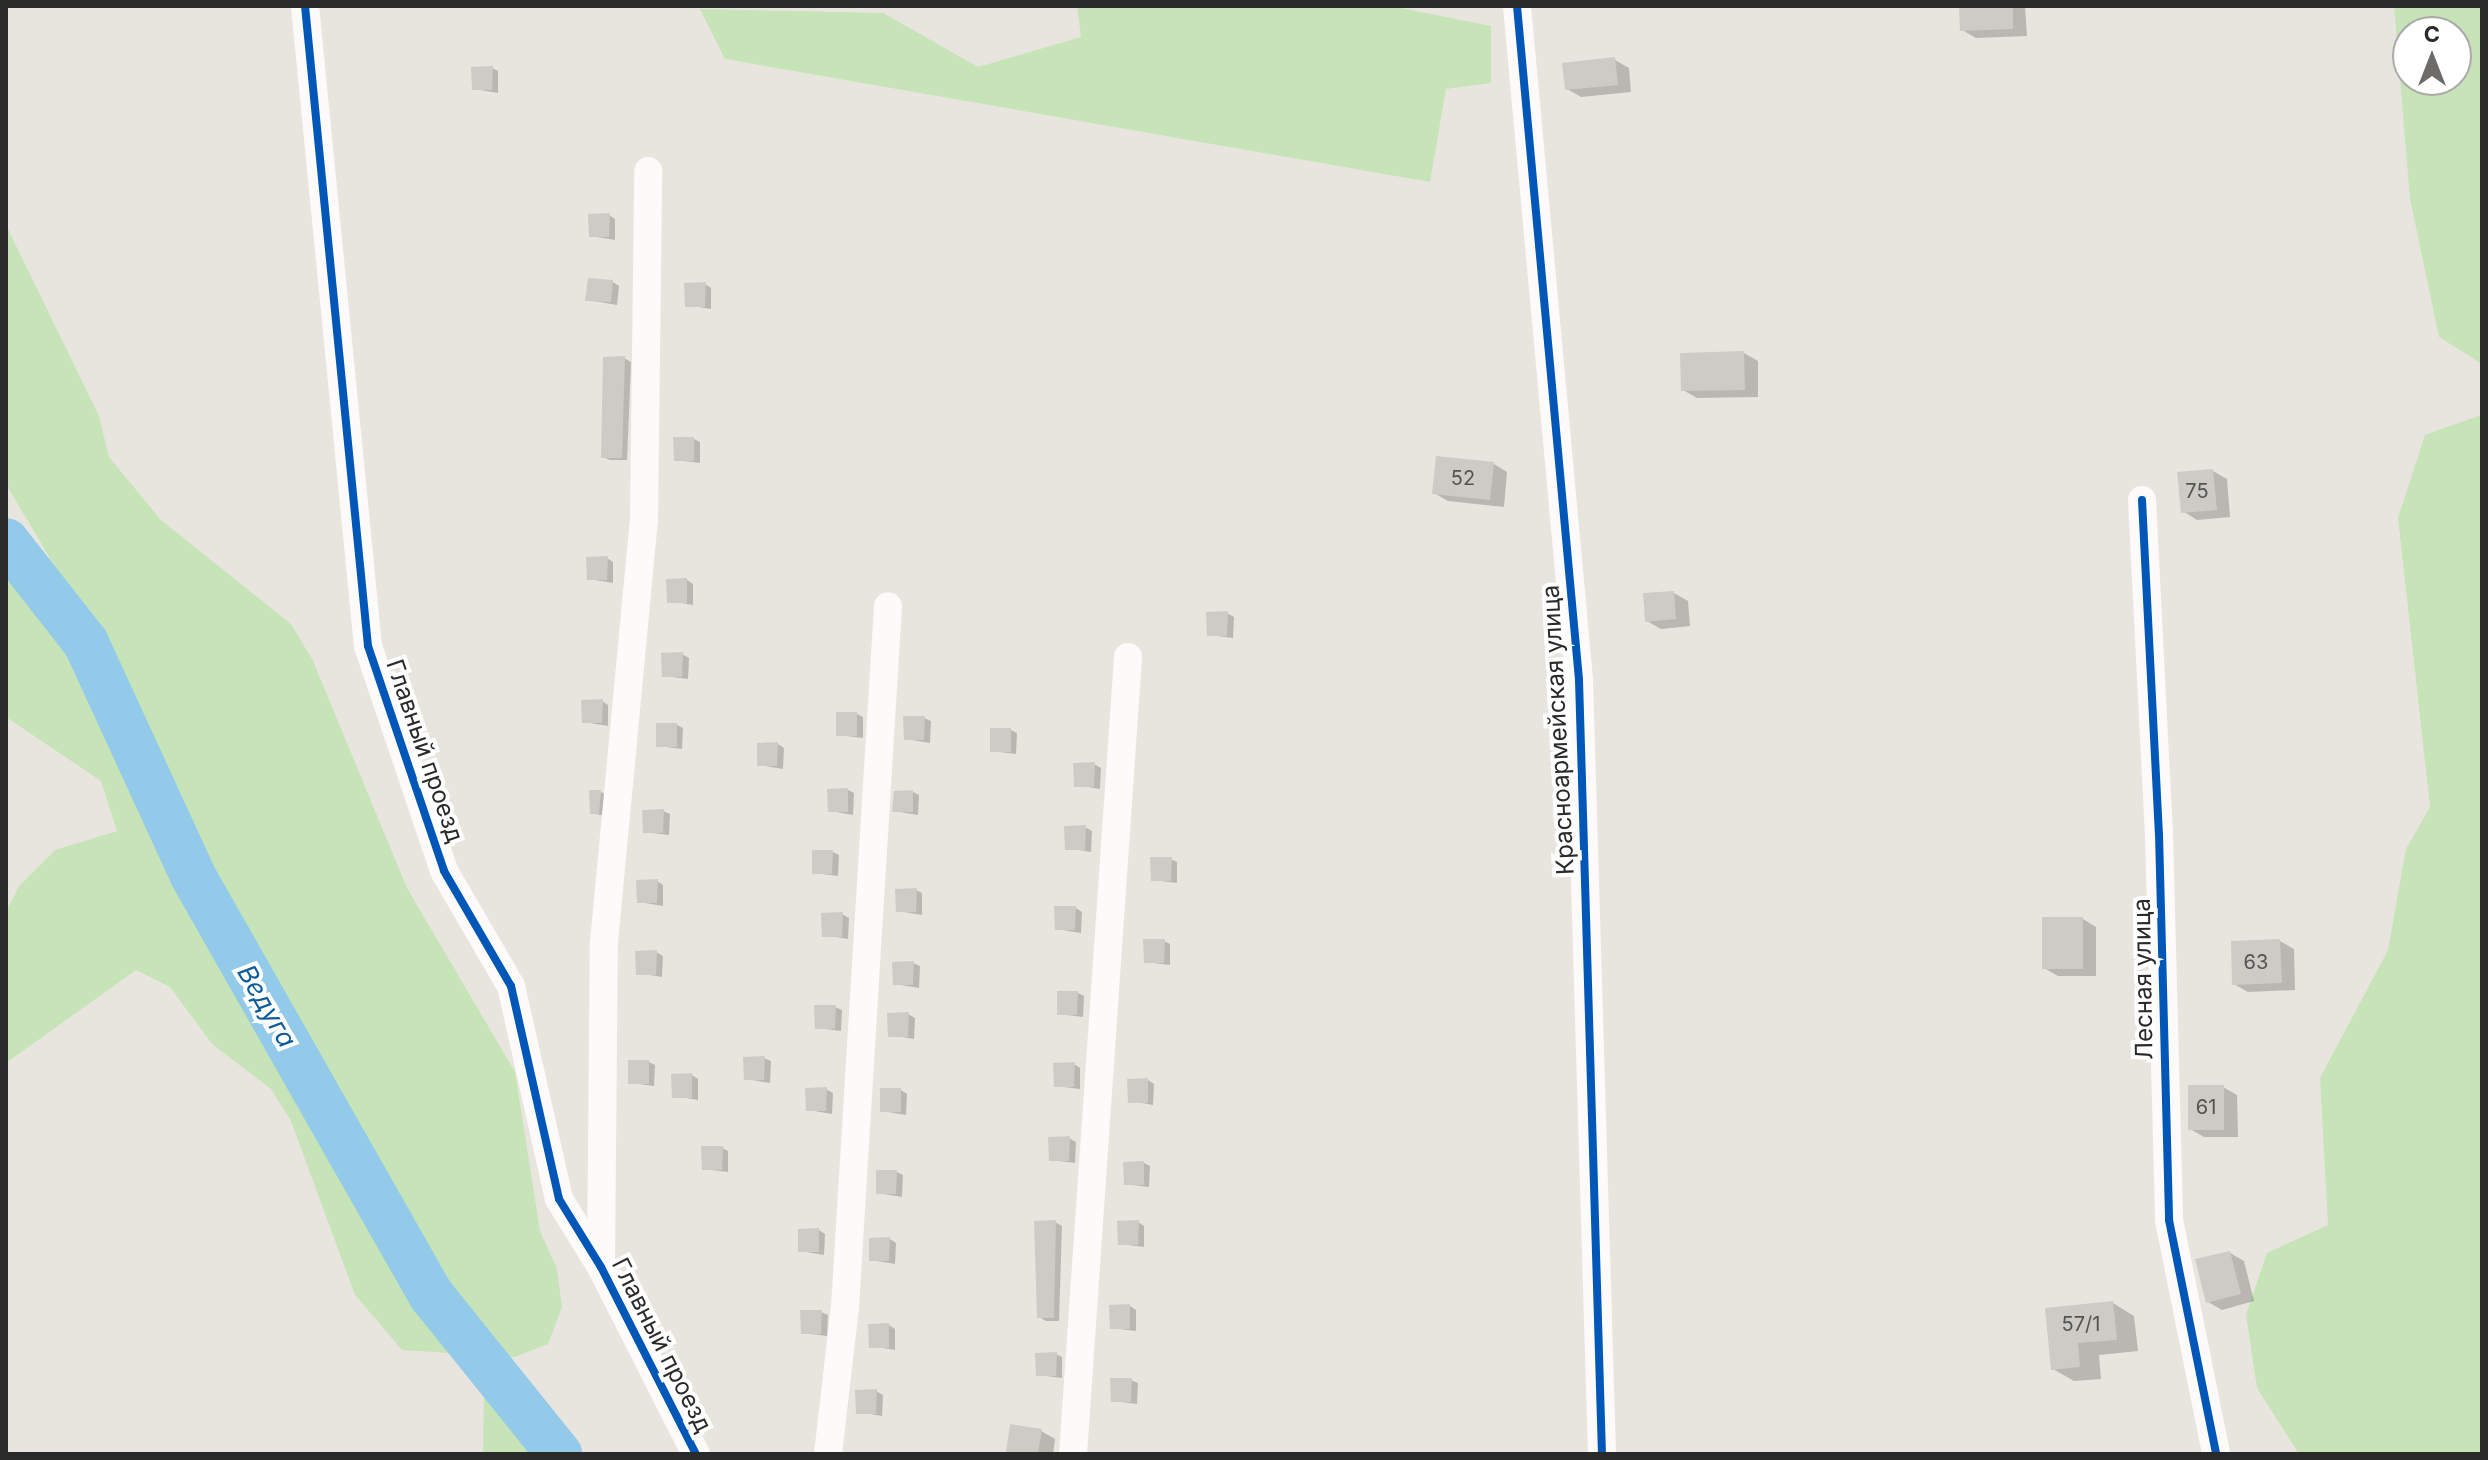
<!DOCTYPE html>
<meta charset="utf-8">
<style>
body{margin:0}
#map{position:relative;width:2488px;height:1460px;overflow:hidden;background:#e8e5df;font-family:Inter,sans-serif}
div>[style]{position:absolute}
.green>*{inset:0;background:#c6e4b8}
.shadow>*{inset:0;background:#0003}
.river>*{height:46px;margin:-23px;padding:0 23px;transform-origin:23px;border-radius:23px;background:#93caea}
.building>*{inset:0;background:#cdcbc6}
.street>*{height:28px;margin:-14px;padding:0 14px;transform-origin:14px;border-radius:14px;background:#fcfbfa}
.cycleway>*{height:8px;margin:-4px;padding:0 4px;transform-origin:4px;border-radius:4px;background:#0057b8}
span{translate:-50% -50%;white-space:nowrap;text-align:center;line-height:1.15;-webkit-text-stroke:8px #fff;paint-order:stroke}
.number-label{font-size:20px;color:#545453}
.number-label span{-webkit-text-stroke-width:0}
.street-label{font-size:24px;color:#2a2a2a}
.water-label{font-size:26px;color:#0d5c9a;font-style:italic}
.frame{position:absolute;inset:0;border:8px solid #2a2a2a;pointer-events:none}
.north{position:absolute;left:2392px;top:16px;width:80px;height:80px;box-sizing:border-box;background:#fff;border:2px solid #aaa;border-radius:50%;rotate:0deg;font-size:22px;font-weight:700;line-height:32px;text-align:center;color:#2a2a2a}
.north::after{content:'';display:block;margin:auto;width:28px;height:36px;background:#6c6b69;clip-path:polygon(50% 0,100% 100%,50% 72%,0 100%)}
</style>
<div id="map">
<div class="green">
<div style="clip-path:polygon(1077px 6px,1391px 6px,1491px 26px,1491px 83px,1446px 89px,1430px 182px,725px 59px,700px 9px,883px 13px,978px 67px,1081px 37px)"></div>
<div style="clip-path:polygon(evenodd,2394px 6px,2482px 6px,2482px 364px,2439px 337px,2410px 199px,2394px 6px,2408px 32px,2456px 32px,2456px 80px,2408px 80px,2408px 32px)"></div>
<div style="clip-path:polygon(6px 225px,99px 416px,109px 457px,161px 520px,291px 624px,313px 661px,407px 888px,515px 1072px,540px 1231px,557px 1269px,562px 1307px,548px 1344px,515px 1357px,402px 1350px,355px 1295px,291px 1121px,271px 1089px,212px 1044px,170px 987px,136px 970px,6px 1063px,6px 912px,19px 886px,55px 850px,117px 831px,101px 781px,6px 717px,6px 567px,55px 567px,6px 484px)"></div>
<div style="clip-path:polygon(2482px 396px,2482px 1454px,2299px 1454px,2257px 1388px,2246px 1315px,2267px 1253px,2328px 1225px,2320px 1078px,2388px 950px,2406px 849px,2430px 807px,2398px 518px,2425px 435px,2481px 415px)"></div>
<div style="clip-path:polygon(484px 1394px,531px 1454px,483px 1454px)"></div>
</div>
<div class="shadow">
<div style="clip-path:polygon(1961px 6px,2025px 6px,2027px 36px,1976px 38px,1962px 30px)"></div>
<div style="clip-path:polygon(1615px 60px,1629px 68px,1631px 92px,1581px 97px,1567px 89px)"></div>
<div style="clip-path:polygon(492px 68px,498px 71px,498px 93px,474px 89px)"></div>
<div style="clip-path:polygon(609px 215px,615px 219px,615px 240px,591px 236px)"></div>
<div style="clip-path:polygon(613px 282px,619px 286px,617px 305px,588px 300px)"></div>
<div style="clip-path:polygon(705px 284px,711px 288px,711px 309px,687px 305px)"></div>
<div style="clip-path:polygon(1744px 353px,1758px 361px,1758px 397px,1697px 398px,1683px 390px)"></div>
<div style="clip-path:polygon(624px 358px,631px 362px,627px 460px,610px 460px,603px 457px)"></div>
<div style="clip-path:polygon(694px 439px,700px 442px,700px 463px,676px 460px)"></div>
<div style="clip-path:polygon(1494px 464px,1507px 472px,1504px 507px,1448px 501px,1434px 493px)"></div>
<div style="clip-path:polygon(2213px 471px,2227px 479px,2230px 517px,2197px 520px,2183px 511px)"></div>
<div style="clip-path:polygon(607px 558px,613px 562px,613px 583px,589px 579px)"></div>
<div style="clip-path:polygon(687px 580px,693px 584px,693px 605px,669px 601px)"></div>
<div style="clip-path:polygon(1674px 593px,1688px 601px,1690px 626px,1661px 629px,1647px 621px)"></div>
<div style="clip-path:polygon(1227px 613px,1234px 617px,1233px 638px,1209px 635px)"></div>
<div style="clip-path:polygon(682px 654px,689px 658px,688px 679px,664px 676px)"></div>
<div style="clip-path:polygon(602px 701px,608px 705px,608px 726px,584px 722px)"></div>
<div style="clip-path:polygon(857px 714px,863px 717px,863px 738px,838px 735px)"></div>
<div style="clip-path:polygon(924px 718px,931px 721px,930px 743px,906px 739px)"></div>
<div style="clip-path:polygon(677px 725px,683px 728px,682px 749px,658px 746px)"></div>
<div style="clip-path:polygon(1011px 730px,1017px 733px,1016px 754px,992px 751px)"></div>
<div style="clip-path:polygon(778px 744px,784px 748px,783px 769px,759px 765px)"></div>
<div style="clip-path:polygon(1094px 764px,1101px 768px,1100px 789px,1076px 785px)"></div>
<div style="clip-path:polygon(848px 790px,854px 793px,853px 815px,830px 811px)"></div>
<div style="clip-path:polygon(601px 792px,607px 795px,605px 816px,592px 813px)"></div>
<div style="clip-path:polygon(913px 792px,919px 795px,918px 815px,894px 811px)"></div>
<div style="clip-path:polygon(663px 811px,670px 814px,669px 835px,645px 832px)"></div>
<div style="clip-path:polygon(1085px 827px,1092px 831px,1091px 852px,1067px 848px)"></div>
<div style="clip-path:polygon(833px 852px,839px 855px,838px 876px,814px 873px)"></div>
<div style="clip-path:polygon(1171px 859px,1177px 862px,1177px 883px,1152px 880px)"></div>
<div style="clip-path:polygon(657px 881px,663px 885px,663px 906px,639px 902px)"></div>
<div style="clip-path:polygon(916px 890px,922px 893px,922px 915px,898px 911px)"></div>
<div style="clip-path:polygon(1076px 908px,1082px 912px,1081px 933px,1057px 929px)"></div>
<div style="clip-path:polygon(842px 914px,849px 918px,848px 939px,824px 935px)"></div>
<div style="clip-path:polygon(2083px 919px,2096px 927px,2096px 976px,2058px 976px,2044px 968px)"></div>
<div style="clip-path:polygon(1164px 941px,1170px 944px,1170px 965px,1145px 962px)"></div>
<div style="clip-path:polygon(2280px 941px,2294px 949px,2295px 990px,2248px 992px,2234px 984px)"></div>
<div style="clip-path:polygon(656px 952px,663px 956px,662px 977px,638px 973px)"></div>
<div style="clip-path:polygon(913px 963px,920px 966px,919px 988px,895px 984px)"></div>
<div style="clip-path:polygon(1078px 993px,1084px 996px,1083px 1017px,1059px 1014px)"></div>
<div style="clip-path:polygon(835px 1007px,842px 1010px,841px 1031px,817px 1028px)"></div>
<div style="clip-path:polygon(908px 1014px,915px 1018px,914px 1039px,890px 1035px)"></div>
<div style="clip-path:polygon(764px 1058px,771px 1061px,770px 1083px,746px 1079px)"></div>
<div style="clip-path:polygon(649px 1062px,655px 1065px,654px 1086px,630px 1083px)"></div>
<div style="clip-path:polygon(1074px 1064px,1080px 1068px,1080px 1089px,1056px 1086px)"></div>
<div style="clip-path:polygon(692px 1075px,698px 1079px,698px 1100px,674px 1096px)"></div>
<div style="clip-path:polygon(1148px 1080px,1154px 1084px,1153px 1105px,1130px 1101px)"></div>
<div style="clip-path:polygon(2223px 1087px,2237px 1095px,2238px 1137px,2204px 1137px,2190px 1129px)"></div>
<div style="clip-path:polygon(826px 1089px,833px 1093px,832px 1114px,808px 1110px)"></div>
<div style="clip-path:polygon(901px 1090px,907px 1094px,906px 1115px,882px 1111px)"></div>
<div style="clip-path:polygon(1069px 1138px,1076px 1142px,1075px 1163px,1051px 1160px)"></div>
<div style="clip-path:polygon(722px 1148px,728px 1151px,728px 1172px,703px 1169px)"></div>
<div style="clip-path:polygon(1144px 1163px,1150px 1166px,1149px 1187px,1125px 1184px)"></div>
<div style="clip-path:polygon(897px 1172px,903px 1175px,902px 1197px,878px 1193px)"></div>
<div style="clip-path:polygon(1055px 1222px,1062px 1226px,1059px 1321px,1046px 1321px,1039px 1317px)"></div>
<div style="clip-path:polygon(1138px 1222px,1144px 1226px,1144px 1247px,1120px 1244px)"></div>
<div style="clip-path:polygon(819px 1230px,825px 1234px,824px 1255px,800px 1251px)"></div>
<div style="clip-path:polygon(890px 1239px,896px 1243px,895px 1264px,871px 1260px)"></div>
<div style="clip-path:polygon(2230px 1253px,2244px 1261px,2254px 1301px,2222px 1310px,2208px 1302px)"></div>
<div style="clip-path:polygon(2113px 1303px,2134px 1316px,2138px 1351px,2099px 1355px,2101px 1379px,2074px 1381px,2053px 1369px)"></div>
<div style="clip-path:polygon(1130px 1306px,1136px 1310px,1136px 1331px,1111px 1328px)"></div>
<div style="clip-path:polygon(821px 1312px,828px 1315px,827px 1336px,803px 1333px)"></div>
<div style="clip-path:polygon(889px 1325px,895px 1329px,895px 1350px,871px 1346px)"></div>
<div style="clip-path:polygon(1056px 1354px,1062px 1357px,1062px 1378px,1038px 1375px)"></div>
<div style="clip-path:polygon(1131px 1380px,1138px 1383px,1137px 1404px,1113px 1401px)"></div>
<div style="clip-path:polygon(876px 1391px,883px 1395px,882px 1416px,858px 1412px)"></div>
<div style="clip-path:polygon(1041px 1431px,1055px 1439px,1053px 1454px,1008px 1451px)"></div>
</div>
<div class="river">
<div style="left:6px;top:541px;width:130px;rotate:51.9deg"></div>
<div style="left:86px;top:643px;width:256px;rotate:65.3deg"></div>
<div style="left:193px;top:876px;width:483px;rotate:60.4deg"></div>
<div style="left:432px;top:1296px;width:203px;rotate:51.2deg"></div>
</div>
<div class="building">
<div style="clip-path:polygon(1959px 6px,2013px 6px,2013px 29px,1960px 31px)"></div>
<div style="clip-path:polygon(1615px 57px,1618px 85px,1565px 90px,1562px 63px)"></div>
<div style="clip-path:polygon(493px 66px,492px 90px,472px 90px,471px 67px)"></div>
<div style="clip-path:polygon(610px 213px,609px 237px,589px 237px,588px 214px)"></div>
<div style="clip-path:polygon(588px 278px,613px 280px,611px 302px,585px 301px)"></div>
<div style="clip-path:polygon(706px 282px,705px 307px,685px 307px,684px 283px)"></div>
<div style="clip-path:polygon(1744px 351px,1745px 390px,1681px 391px,1680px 353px)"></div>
<div style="clip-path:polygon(625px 356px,622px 458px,601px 458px,603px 357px)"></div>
<div style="clip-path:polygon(673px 437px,694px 437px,694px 461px,674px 461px)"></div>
<div style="clip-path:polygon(1436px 456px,1494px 462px,1490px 500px,1432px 494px)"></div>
<div style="clip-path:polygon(2213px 469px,2217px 510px,2181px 513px,2177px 472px)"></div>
<div style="clip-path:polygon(608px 556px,607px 580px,587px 580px,586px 557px)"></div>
<div style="clip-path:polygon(687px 578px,687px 603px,667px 603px,666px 579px)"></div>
<div style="clip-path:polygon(1674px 591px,1676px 619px,1645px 622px,1643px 593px)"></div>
<div style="clip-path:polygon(1228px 611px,1227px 636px,1207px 636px,1206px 612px)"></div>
<div style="clip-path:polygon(683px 652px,682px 677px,662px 677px,661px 653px)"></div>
<div style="clip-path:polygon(603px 699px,602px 723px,582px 723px,581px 700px)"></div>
<div style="clip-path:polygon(836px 712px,857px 712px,857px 736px,836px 736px)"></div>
<div style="clip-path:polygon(903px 716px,925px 716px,924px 740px,904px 740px)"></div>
<div style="clip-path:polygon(656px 723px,677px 723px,677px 747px,656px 747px)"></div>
<div style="clip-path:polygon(990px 728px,1011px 728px,1011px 752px,990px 752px)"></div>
<div style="clip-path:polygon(778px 742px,777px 766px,757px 766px,757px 743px)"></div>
<div style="clip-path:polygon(1095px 762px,1094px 787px,1074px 787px,1073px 763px)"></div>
<div style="clip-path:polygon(848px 788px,848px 812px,828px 812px,827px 789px)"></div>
<div style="clip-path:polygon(589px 790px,601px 790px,599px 814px,590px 814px)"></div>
<div style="clip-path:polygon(913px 790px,913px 812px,892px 812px,894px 791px)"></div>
<div style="clip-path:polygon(664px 809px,663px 833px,643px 833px,642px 810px)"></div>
<div style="clip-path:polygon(1086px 825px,1085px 850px,1065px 850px,1064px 826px)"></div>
<div style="clip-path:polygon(812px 850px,833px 850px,832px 874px,812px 874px)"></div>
<div style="clip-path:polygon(1150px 857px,1172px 857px,1171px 881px,1151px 881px)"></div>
<div style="clip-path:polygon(658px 879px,657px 903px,637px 903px,636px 880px)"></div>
<div style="clip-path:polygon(917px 888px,916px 912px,896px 912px,895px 889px)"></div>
<div style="clip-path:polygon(1054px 906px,1076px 906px,1075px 930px,1055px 930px)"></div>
<div style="clip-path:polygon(843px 912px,842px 937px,822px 937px,821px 913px)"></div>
<div style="clip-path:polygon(2042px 917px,2083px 917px,2083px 969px,2042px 969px)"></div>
<div style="clip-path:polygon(1143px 939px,1165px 939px,1164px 963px,1144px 963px)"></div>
<div style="clip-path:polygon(2280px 939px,2282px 983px,2232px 985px,2231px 941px)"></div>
<div style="clip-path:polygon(657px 950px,656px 975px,636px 975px,635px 951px)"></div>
<div style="clip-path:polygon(914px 961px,913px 985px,893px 985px,892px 962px)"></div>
<div style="clip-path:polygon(1057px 991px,1078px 991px,1077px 1015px,1057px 1015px)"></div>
<div style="clip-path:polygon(814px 1005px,836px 1005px,835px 1029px,815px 1029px)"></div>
<div style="clip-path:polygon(909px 1012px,908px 1037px,888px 1037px,887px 1013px)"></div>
<div style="clip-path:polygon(765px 1056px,764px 1080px,744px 1080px,743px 1057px)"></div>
<div style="clip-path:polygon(628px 1060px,649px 1060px,649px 1084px,628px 1084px)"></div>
<div style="clip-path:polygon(1075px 1062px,1074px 1087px,1054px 1087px,1053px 1063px)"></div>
<div style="clip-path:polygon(692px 1073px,692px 1098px,672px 1098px,671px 1074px)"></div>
<div style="clip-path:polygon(1148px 1078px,1148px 1103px,1128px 1103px,1127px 1079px)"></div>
<div style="clip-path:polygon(2188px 1085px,2224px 1085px,2224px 1130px,2188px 1130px)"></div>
<div style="clip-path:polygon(827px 1087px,826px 1111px,806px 1111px,805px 1088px)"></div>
<div style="clip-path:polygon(880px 1088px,901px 1088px,901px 1112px,880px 1112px)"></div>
<div style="clip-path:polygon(1070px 1136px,1069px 1161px,1049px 1161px,1048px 1137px)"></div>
<div style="clip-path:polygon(701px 1146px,723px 1146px,722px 1170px,702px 1170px)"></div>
<div style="clip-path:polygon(1144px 1161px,1144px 1185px,1124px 1185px,1123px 1162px)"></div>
<div style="clip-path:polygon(876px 1170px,897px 1170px,896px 1194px,876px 1194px)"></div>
<div style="clip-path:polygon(1056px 1220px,1054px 1318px,1037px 1318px,1034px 1221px)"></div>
<div style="clip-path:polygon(1139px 1220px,1138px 1245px,1118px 1245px,1117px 1221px)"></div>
<div style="clip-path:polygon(819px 1228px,819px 1252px,798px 1252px,798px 1229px)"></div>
<div style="clip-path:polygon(890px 1237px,889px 1261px,869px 1261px,869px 1238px)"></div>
<div style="clip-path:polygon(2230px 1251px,2241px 1294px,2206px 1303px,2195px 1259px)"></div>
<div style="clip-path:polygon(2113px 1301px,2117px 1340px,2078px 1343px,2080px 1367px,2051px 1370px,2045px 1308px)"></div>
<div style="clip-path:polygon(1130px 1304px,1130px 1329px,1110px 1329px,1109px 1305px)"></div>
<div style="clip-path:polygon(800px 1310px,822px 1310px,821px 1334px,801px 1334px)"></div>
<div style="clip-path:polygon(889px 1323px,889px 1348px,869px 1348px,868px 1324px)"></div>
<div style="clip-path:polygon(1057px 1352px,1056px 1376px,1036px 1376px,1035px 1353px)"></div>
<div style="clip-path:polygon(1110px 1378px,1132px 1378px,1131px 1402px,1111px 1402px)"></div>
<div style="clip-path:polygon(877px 1389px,876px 1414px,856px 1414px,855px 1390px)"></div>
<div style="clip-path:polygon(1010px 1424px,1042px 1429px,1038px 1454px,1006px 1452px)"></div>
</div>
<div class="street">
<div style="left:305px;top:6px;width:643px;rotate:84.38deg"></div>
<div style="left:368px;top:646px;width:237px;rotate:71.3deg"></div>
<div style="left:444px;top:871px;width:133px;rotate:59.8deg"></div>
<div style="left:511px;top:986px;width:218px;rotate:77.3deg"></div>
<div style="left:559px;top:1199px;width:80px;rotate:58.3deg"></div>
<div style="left:601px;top:1267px;width:210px;rotate:63.1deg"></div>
<div style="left:1517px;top:6px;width:677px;rotate:84.74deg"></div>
<div style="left:1579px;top:680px;width:774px;rotate:88.3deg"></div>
<div style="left:2142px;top:500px;width:334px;rotate:87.1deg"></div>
<div style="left:2159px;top:834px;width:386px;rotate:88.5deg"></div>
<div style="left:2169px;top:1220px;width:239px;rotate:78.6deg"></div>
<div style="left:601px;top:1266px;width:324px;rotate:-89.5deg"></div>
<div style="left:604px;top:942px;width:425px;rotate:-84.6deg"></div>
<div style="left:644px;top:519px;width:348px;rotate:-89.3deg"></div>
<div style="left:828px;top:1454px;width:148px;rotate:-83.4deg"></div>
<div style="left:845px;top:1307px;width:702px;rotate:-86.49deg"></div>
<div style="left:1073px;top:1454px;width:799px;rotate:-86.05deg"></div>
</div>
<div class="cycleway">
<div style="left:305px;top:6px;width:643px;rotate:84.38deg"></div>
<div style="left:368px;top:646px;width:237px;rotate:71.3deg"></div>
<div style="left:444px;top:871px;width:133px;rotate:59.8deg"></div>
<div style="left:511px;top:986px;width:218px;rotate:77.3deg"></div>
<div style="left:559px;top:1199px;width:80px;rotate:58.3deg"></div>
<div style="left:601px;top:1267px;width:210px;rotate:63.1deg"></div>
<div style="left:1517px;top:6px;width:677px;rotate:84.74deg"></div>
<div style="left:1579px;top:680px;width:774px;rotate:88.3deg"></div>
<div style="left:2142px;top:500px;width:334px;rotate:87.1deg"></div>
<div style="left:2159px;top:834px;width:386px;rotate:88.5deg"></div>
<div style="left:2169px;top:1220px;width:239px;rotate:78.6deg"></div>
</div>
<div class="number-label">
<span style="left:1463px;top:478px">52</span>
<span style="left:2197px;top:491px">75</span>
<span style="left:2256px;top:962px">63</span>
<span style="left:2206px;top:1107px">61</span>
<span style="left:2081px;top:1324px">57/1</span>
</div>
<div class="street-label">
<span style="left:1558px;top:730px;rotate:-93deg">Красноармейская улица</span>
<span style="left:425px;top:751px;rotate:71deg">Главный проезд</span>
<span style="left:2143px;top:979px;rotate:-91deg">Лесная улица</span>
<span style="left:662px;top:1345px;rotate:63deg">Главный проезд</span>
</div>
<div class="water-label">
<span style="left:267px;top:1006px;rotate:60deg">Ведуга</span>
</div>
<div class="frame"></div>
<div class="north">С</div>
</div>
